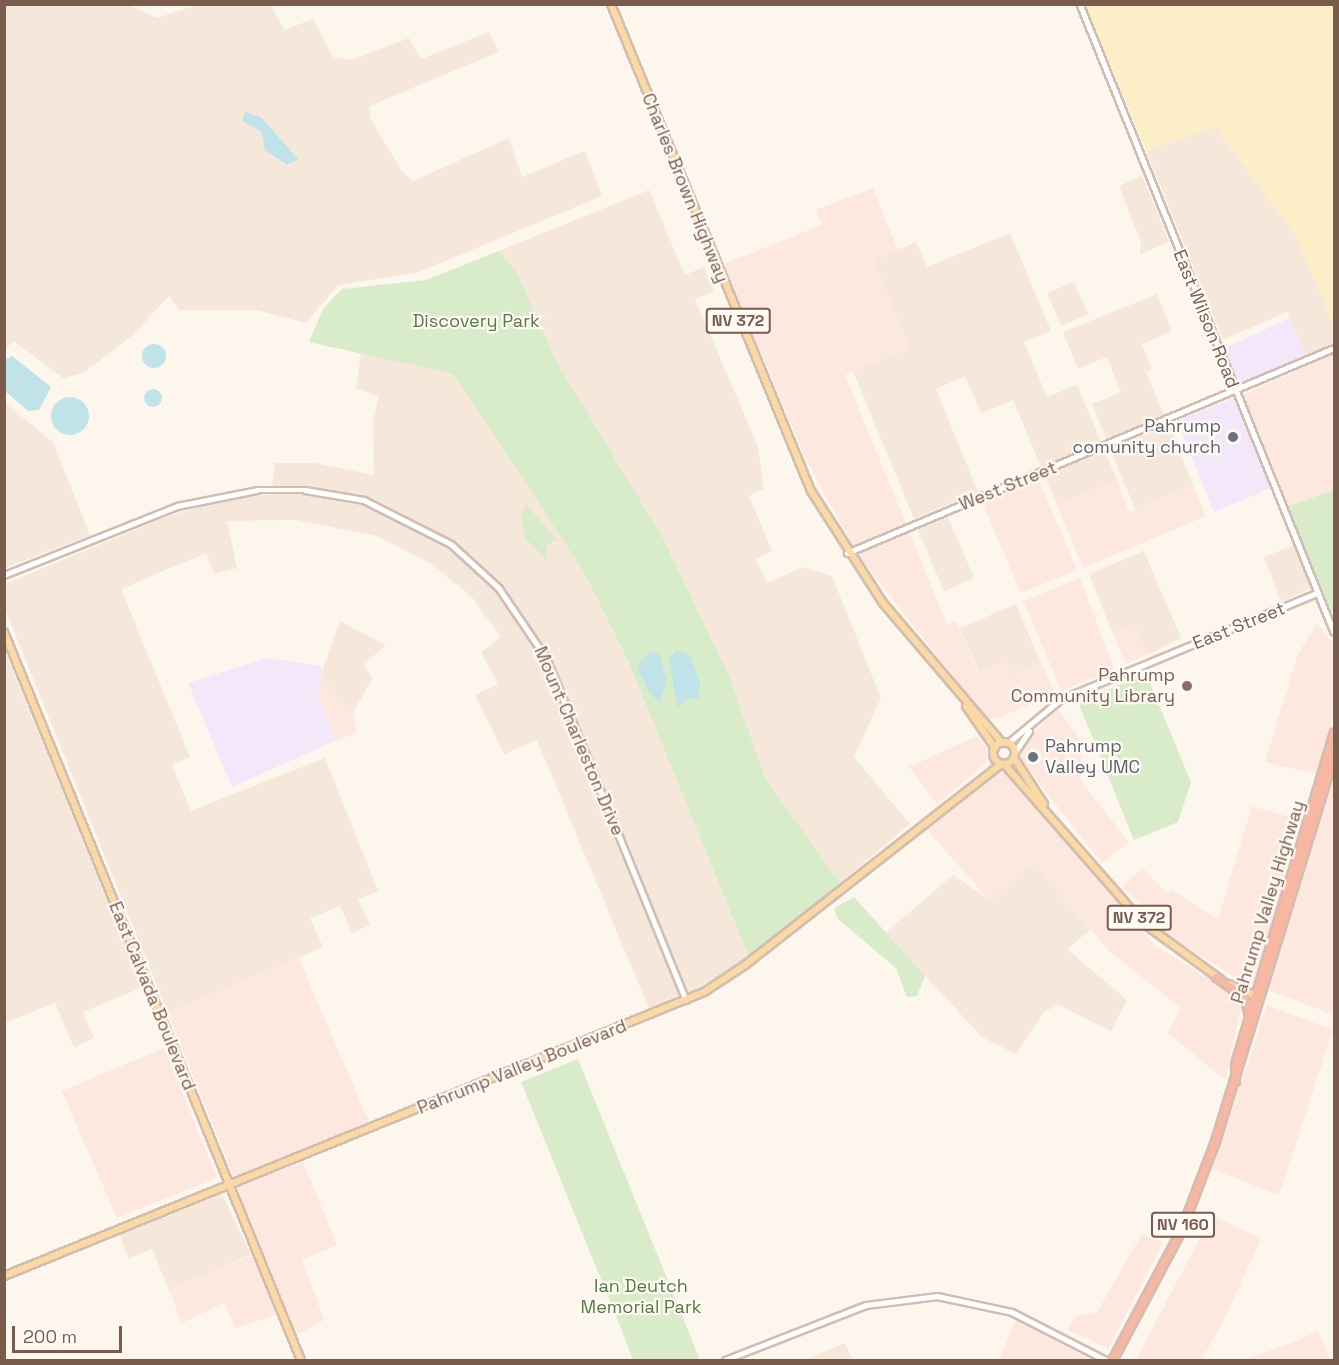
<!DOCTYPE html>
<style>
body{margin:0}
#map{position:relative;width:1339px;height:1365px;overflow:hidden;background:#fdf6ec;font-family:"Space Grotesk",sans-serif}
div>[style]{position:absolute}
.residential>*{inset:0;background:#f5e8da}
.commercial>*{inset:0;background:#fde8e0}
.education>*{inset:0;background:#f3e8fa}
.green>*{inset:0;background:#d8ecc9}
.sand>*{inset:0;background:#fcefc7}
.water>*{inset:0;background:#bfe3e8}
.round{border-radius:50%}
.roads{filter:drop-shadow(2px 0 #d1beb0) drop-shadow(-2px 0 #d1beb0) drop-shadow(0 2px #d1beb0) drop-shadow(0 -2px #d1beb0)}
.minor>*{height:4.5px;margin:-2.25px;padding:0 2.25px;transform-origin:2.25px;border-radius:2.25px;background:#fff}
.major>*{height:6px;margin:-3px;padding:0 3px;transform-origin:3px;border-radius:3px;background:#fbd9a5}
.major>.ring{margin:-3px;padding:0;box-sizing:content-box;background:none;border:6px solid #fbd9a5;border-radius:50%}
.highway>*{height:7px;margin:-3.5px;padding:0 3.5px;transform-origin:3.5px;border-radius:3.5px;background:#f7b7a3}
.dots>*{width:16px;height:16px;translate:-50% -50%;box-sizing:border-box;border:3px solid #fffaf3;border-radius:50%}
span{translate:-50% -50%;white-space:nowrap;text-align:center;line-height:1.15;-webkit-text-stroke:4.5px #fffaf3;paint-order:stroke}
.shield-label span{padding:2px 4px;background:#fffaf3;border:2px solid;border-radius:4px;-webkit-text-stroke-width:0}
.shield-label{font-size:16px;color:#7a5c4d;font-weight:700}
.street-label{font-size:18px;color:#7a5c4d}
.park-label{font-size:18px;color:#537a41}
.worship-label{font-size:18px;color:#5b616d}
.right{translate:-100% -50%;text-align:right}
.left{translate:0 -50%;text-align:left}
.education-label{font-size:18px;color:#785e54}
.frame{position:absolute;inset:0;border:6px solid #7a5c4d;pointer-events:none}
.scale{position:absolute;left:12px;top:1326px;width:110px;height:27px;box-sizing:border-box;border:3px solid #7a5c4d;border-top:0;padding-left:8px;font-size:18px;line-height:21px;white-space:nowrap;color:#7a5c4d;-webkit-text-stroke:4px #fffaf3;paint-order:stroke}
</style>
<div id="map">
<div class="residential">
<div style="clip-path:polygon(5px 5px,129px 5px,157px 18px,197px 5px,271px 5px,284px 30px,313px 19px,333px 57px,352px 60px,409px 38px,421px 59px,489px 32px,499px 52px,369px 106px,370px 118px,401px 170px,413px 181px,509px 138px,522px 177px,585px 151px,602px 196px,416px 273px,338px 285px,306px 323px,255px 310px,179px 310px,169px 296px,132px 336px,83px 373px,63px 378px,13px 341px,5px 350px)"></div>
<div style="clip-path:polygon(1216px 127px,1296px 236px,1334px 324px,1334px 345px,1306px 357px,1287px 312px,1223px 340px,1146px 151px)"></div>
<div style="clip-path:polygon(1142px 176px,1169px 241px,1140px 255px,1141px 242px,1119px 186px)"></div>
<div style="clip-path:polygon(649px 190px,685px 275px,704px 267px,714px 292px,695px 299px,758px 447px,764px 489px,749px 496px,772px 551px,756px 559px,767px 583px,802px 567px,832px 576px,881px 698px,854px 757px,910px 824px,840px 883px,765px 778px,731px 680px,662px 536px,555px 359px,518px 274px,499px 251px)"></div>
<div style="clip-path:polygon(1010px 233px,1051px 331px,1024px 342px,1047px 397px,1077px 385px,1117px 480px,1057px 505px,1013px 400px,981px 413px,965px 376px,936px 389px,978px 492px,914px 519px,853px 371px,909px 348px,873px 260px,916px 242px,927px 267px)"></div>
<div style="clip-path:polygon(1074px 282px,1088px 314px,1061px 326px,1047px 293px)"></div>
<div style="clip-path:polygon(1157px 294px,1172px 331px,1142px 344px,1152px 369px,1146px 372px,1164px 415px,1106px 439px,1092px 404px,1121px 392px,1107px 357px,1078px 369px,1063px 332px)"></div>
<div style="clip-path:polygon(361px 351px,453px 374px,585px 574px,628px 661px,749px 957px,693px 991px,649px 1009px,537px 740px,504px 754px,475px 695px,498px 684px,481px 652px,501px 637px,471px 596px,428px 562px,377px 536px,297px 520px,227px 521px,237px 568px,214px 574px,206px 553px,121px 589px,190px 757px,172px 765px,191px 811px,325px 758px,378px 891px,358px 899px,370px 925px,352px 933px,340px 906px,310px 918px,323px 947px,168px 1013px,5px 609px,5px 584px,166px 517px,223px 500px,271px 494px,275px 463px,315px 463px,374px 475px,373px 420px,379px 396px,356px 389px)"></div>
<div style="clip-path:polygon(5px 403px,53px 442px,90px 535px,5px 568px)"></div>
<div style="clip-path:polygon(1169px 425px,1193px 485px,1135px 509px,1110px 449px)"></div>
<div style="clip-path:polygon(948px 517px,974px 578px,944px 591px,918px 530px)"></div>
<div style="clip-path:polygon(1294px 545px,1311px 588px,1281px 602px,1264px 557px)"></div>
<div style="clip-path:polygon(1144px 551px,1181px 638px,1147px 655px,1134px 625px,1113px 634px,1089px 574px)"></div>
<div style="clip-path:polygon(1016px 604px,1041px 663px,1010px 676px,979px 672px,960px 628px)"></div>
<div style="clip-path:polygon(340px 621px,386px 645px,363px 665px,373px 678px,353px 712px,320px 678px)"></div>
<div style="clip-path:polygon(4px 649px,143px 987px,83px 1012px,94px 1038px,74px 1048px,55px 1003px,5px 1023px)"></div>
<div style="clip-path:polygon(1033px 862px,1090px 930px,1067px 949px,1127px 1000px,1111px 1031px,1059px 1005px,1045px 1011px,1016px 1054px,982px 1037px,885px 933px,953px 875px,989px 900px)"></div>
<div style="clip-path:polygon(222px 1194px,251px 1255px,169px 1290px,152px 1249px,128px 1259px,120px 1235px)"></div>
<div style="clip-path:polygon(845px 1343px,853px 1360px,805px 1360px)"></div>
</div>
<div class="commercial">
<div style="clip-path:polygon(873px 188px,898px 250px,873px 260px,909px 348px,845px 375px,947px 624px,956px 621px,978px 672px,1004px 661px,1011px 675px,1041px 663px,1055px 693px,998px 718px,987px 719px,857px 554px,804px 455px,724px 264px,822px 225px,816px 210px)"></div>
<div style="clip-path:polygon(1334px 354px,1334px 490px,1288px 506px,1242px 395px)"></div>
<div style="clip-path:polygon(1038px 478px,1077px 570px,1021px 593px,982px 502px)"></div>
<div style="clip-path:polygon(1117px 480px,1129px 512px,1193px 485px,1206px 516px,1083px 568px,1057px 505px)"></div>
<div style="clip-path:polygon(1080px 578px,1114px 669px,1061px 691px,1024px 601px)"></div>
<div style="clip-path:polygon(1317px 623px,1334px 645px,1334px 714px,1317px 774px,1265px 762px,1298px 654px)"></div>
<div style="clip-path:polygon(1134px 625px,1147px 655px,1126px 664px,1113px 634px)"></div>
<div style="clip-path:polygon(320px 678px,353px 712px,356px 733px,335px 741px,318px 696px)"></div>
<div style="clip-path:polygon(1058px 709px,1084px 745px,1078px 772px,1083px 784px,1129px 842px,1102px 863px,1020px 759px,1023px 743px)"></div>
<div style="clip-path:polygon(977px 736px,987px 749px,986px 763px,937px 804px,909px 767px)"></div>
<div style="clip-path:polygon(1334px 769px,1334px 1015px,1268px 990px)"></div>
<div style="clip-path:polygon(993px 771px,1007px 772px,1155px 946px,1243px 999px,1225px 1080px,1168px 1033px,1181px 1008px,1109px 951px,1033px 863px,989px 900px,924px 826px)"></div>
<div style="clip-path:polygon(1252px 806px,1303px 821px,1256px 981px,1249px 986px,1172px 938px,1122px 886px,1143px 868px,1167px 894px,1172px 890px,1218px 919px)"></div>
<div style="clip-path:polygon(298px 957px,369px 1122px,234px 1178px,168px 1013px)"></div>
<div style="clip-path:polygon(1267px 1005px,1333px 1030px,1279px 1195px,1212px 1169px)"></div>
<div style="clip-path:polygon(164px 1048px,217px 1178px,117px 1218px,62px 1091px)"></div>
<div style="clip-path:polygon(303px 1162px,337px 1245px,302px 1260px,324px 1320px,298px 1334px,285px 1311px,235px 1329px,225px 1302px,182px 1323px,169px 1290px,261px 1252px,237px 1187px)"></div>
<div style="clip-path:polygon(1212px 1215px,1261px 1239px,1220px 1328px,1201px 1360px,1136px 1360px)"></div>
<div style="clip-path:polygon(1142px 1234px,1163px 1243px,1108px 1348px,1068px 1330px,1075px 1316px,1097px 1312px)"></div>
<div style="clip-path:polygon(1016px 1320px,1090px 1360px,999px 1360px)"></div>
<div style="clip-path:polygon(1318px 1331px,1330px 1359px,1243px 1360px,1289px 1344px)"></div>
</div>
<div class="education">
<div style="clip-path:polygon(1290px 318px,1306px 357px,1238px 386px,1223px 349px)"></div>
<div style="clip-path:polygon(1234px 398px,1271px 488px,1214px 512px,1177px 421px)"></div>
<div style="clip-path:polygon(266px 658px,323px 666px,318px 696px,335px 741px,232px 787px,188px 683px)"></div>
</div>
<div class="green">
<div style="clip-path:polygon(499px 251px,518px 274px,555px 359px,662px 536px,731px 680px,765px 778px,840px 883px,749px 957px,628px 661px,585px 574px,453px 374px,309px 342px,323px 309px,342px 289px,426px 280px)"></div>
<div style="clip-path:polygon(1334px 490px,1334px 608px,1332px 613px,1288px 506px)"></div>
<div style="clip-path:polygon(526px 504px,557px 540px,547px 544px,547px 560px,526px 539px,521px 519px)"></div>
<div style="clip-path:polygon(1146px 674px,1191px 782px,1178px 822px,1134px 840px,1078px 702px)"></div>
<div style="clip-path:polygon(854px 897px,925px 976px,917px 996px,907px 997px,896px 968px,838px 919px,834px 908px)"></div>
<div style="clip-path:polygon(578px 1059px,700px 1360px,633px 1360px,622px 1331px,521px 1082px)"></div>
</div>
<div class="sand">
<div style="clip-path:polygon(1086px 5px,1334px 5px,1334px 324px,1296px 236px,1216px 127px,1146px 151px)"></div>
</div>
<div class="water">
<div style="clip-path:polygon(245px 112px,261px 117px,298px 159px,287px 165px,265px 150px,262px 132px,242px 121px)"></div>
<div class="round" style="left:142px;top:344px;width:24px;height:24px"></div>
<div style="clip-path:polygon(12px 356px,51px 387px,39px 410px,28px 411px,5px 391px,5px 360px)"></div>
<div class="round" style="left:144px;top:389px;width:18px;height:18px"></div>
<div class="round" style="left:51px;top:397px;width:38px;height:38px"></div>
<div style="clip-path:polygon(677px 650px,690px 655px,700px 683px,699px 698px,685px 700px,678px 708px,669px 660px)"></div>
<div style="clip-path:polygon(650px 652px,659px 654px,667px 680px,660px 702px,649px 693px,637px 666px)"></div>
</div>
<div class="roads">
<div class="minor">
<div style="left:1080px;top:4px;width:677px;rotate:67.98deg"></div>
<div style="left:847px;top:553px;width:528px;rotate:-22.83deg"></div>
<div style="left:4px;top:575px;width:186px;rotate:-21.7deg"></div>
<div style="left:177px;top:506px;width:82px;rotate:-11.3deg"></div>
<div style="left:257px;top:490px;width:48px"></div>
<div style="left:305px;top:490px;width:60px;rotate:9.6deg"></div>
<div style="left:364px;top:500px;width:97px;rotate:26.8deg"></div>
<div style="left:451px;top:544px;width:65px;rotate:42.5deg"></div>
<div style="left:499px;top:588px;width:86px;rotate:55.9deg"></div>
<div style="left:547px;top:659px;width:368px;rotate:67.8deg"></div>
<div style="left:1008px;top:743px;width:69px;rotate:-39.7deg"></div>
<div style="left:1061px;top:699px;width:277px;rotate:-22.5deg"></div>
<div style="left:1015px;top:752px;width:25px;rotate:-56deg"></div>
<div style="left:725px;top:1360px;width:151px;rotate:-21.3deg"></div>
<div style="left:866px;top:1305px;width:72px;rotate:-7.2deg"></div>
<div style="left:937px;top:1296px;width:77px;rotate:12deg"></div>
<div style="left:1012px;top:1312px;width:106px;rotate:27.1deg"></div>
</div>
<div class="major">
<div style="left:611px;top:4px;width:526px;rotate:67.67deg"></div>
<div style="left:811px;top:491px;width:133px;rotate:57.3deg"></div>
<div style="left:883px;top:603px;width:184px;rotate:49.6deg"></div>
<div style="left:4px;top:632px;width:786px;rotate:67.81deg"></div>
<div style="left:966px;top:706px;width:51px;rotate:55.4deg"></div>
<div class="ring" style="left:993px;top:742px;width:16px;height:16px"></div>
<div style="left:1014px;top:758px;width:55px;rotate:56.9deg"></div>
<div style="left:1004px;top:764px;width:211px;rotate:48.8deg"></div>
<div style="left:1143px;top:923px;width:95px;rotate:36deg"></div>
<div style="left:1229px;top:984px;width:32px;rotate:24deg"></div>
<div style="left:4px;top:1276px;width:755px;rotate:-22.08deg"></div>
<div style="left:704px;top:992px;width:49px;rotate:-33.4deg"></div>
<div style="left:745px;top:965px;width:325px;rotate:-38.1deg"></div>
</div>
<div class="highway">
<div style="left:1216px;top:977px;width:35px;rotate:35deg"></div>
<div style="left:1245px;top:997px;width:15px;rotate:79deg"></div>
<div style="left:1235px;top:1081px;width:17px;rotate:-90deg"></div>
<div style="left:1235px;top:1064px;width:346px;rotate:-73.4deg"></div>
<div style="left:1112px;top:1360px;width:147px;rotate:-62deg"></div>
<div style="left:1181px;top:1230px;width:95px;rotate:-69.1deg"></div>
<div style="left:1215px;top:1141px;width:405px;rotate:-72.9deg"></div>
</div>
</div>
<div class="dots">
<div style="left:1233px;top:437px;background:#6b7280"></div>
<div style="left:1187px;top:686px;background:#8d6e63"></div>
<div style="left:1033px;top:757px;background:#6b7280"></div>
</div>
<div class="shield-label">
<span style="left:738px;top:321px">NV 372</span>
<span style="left:1139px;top:918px">NV 372</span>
<span style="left:1183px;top:1225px">NV 160</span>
</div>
<div class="street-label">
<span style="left:685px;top:188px;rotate:68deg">Charles Brown Highway</span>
<span style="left:1206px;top:319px;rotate:68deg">East Wilson Road</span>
<span style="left:1008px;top:486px;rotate:-22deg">West Street</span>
<span style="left:1239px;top:626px;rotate:-22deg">East Street</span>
<span style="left:579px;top:741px;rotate:67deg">Mount Charleston Drive</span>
<span style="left:1268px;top:902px;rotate:-73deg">Pahrump Valley Highway</span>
<span style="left:152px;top:996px;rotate:68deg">East Calvada Boulevard</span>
<span style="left:522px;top:1067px;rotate:-22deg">Pahrump Valley Boulevard</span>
</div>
<div class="park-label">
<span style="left:476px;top:321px">Discovery Park</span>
<span style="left:641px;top:1297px">Ian Deutch<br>Memorial Park</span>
</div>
<div class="worship-label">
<span class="right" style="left:1221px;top:437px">Pahrump<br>comunity church</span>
<span class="left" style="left:1045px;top:757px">Pahrump<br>Valley UMC</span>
</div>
<div class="education-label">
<span class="right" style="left:1175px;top:686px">Pahrump<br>Community Library</span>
</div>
<div class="frame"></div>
<div class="scale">200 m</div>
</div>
